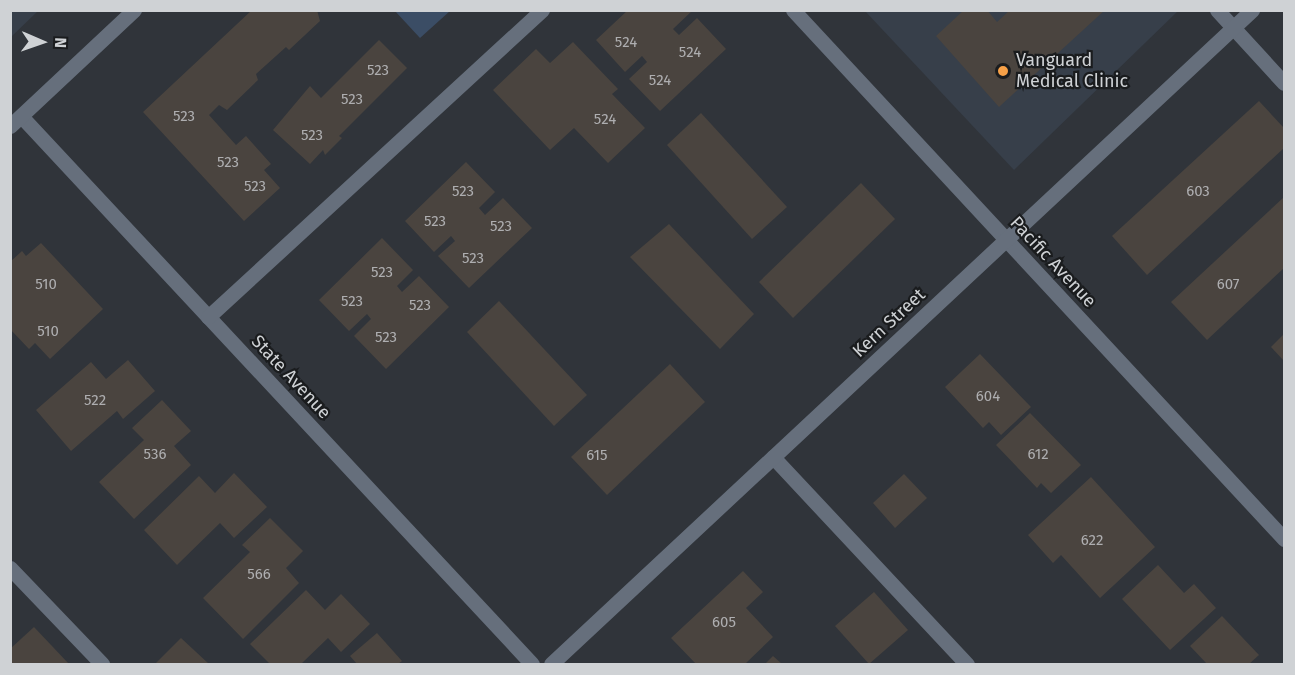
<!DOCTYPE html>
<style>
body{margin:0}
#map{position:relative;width:1295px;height:675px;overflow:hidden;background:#30343a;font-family:"Fira Sans",sans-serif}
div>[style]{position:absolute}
.built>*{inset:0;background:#373f4a}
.green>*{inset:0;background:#3b4d65}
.building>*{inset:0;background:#4a443f}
.minor>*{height:15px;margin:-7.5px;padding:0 7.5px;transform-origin:7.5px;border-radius:7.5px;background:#666f7c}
.dots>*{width:16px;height:16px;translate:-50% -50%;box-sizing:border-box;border:3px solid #1a1c1e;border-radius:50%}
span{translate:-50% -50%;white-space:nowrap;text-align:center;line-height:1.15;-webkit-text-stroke:4.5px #1a1c1e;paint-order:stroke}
.number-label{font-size:15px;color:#aeaeb0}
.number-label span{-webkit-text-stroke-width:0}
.poi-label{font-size:18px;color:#cfd2d5}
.left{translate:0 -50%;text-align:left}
.street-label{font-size:18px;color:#cfd2d5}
.frame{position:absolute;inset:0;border:12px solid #cfd2d5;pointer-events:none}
.north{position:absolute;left:12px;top:12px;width:60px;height:60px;-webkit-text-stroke:4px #1a1c1e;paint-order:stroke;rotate:92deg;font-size:16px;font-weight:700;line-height:24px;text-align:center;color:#cfd2d5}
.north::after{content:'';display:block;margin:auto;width:21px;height:27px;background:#cfd2d5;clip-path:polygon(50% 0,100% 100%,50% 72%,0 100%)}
</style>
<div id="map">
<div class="built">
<div style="clip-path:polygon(11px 10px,38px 10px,38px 11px,11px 37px)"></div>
<div style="clip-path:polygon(865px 11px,1178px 11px,1014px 170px)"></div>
</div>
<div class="green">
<div style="clip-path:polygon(395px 11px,450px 11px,420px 38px)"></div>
</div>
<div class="building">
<div style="clip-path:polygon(252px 10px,317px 10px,320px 21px,289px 50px,286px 47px,256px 74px,258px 80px,227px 110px,219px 105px,209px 115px,236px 145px,246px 136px,271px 164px,264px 170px,280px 188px,244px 221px,143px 112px)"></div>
<div style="clip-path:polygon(628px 10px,693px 10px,673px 29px,679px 35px,697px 18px,726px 49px,660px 111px,629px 79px,647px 62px,642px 56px,625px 72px,596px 40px)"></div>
<div style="clip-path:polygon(964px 10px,987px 10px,997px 22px,1010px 10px,1105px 10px,999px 107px,936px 36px)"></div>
<div style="clip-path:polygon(379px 40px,407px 68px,339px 136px,342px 138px,325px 155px,323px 150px,310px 164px,273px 130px,310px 86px,321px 98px)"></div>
<div style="clip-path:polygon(573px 42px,618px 89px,612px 94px,645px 128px,608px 163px,574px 128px,550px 150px,493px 90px,536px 49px,550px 63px)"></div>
<div style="clip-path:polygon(1259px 101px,1284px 128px,1284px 148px,1147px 275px,1112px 236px)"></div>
<div style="clip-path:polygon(701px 113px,787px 207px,752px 239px,667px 145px)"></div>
<div style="clip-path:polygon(466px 162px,495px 192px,479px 208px,485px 215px,503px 198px,532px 228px,469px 288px,438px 256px,455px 241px,451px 236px,434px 252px,405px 221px)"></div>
<div style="clip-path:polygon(861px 183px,895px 219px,793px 318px,759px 282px)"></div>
<div style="clip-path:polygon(1284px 197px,1284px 268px,1207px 340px,1171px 302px)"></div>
<div style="clip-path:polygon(669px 224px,754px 314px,720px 349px,630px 257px)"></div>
<div style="clip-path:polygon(382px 238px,413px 270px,397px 286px,402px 292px,419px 276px,449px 307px,386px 369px,354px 336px,371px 319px,367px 314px,349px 331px,319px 300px)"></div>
<div style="clip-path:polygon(41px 243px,103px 309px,50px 359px,35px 343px,29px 349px,10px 329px,10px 262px,22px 251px,26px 256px)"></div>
<div style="clip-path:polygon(499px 301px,587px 395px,554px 426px,467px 332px)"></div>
<div style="clip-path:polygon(1284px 334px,1284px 361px,1271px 347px)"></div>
<div style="clip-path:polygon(980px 354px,1031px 407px,1001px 435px,989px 422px,983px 428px,945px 387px)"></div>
<div style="clip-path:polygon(128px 360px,155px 391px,123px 419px,117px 411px,71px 451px,36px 410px,91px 362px,106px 379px)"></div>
<div style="clip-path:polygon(670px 364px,705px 402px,607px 495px,571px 457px)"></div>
<div style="clip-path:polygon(162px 400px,191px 431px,174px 446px,191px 465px,134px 519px,99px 482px,144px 440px,132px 428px)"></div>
<div style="clip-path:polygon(1030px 413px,1081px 465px,1051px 493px,1041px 483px,1037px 488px,996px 445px)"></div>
<div style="clip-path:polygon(234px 473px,267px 507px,234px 538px,220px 523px,177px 565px,144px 530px,199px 476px,215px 493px)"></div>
<div style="clip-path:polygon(904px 474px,927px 498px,895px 528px,873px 503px)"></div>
<div style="clip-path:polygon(1091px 477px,1155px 547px,1100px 598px,1061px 555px,1053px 563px,1028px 535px)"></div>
<div style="clip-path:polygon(270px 518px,303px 551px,286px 568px,299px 583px,243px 639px,203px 598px,250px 552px,242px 545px)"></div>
<div style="clip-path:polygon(1158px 565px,1184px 593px,1194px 584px,1216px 608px,1170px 650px,1122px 599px)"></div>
<div style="clip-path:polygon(743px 571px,763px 592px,746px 608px,773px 637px,745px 664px,696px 664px,671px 638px)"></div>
<div style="clip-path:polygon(306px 590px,325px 610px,341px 594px,370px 624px,341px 652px,328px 638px,301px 664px,270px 664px,250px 644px)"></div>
<div style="clip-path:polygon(874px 592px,908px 630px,869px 664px,835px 626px)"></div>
<div style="clip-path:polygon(1222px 616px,1259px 655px,1249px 664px,1207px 664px,1190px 646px)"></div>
<div style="clip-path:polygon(34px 627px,69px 664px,10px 664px,10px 649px)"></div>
<div style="clip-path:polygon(377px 633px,402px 661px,398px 664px,357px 664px,350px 656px)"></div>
<div style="clip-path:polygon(181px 638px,209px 664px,155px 664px)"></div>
<div style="clip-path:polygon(773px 656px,782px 664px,765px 664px)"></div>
</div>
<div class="minor">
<div style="left:793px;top:10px;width:722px;rotate:47.13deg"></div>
<div style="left:1217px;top:10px;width:99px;rotate:47.5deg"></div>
<div style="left:21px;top:116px;width:749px;rotate:47deg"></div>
<div style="left:10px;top:126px;width:170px;rotate:-43.1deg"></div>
<div style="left:208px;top:317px;width:454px;rotate:-42.6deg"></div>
<div style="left:773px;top:457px;width:284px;rotate:46.9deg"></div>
<div style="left:10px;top:568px;width:133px;rotate:46.2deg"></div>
<div style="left:551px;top:664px;width:959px;rotate:-43.01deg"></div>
</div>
<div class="dots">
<div style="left:1003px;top:71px;background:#f7a148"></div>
</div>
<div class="number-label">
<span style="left:626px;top:43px">524</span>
<span style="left:690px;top:53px">524</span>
<span style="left:378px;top:71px">523</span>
<span style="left:660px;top:81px">524</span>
<span style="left:352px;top:100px">523</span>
<span style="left:184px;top:117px">523</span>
<span style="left:605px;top:120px">524</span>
<span style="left:312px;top:136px">523</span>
<span style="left:228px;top:163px">523</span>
<span style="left:255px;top:187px">523</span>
<span style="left:463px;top:192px">523</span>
<span style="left:1198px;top:192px">603</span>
<span style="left:435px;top:222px">523</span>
<span style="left:501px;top:227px">523</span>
<span style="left:473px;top:259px">523</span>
<span style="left:382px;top:273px">523</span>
<span style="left:46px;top:285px">510</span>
<span style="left:1228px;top:285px">607</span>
<span style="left:352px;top:302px">523</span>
<span style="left:420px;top:306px">523</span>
<span style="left:48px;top:332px">510</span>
<span style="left:386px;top:338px">523</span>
<span style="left:988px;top:397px">604</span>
<span style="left:95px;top:401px">522</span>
<span style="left:155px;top:455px">536</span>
<span style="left:1038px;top:455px">612</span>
<span style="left:597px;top:456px">615</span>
<span style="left:1092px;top:541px">622</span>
<span style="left:259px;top:575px">566</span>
<span style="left:724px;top:623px">605</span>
</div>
<div class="poi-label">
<span class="left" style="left:1016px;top:71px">Vanguard<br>Medical Clinic</span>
</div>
<div class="street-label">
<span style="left:1053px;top:262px;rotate:47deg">Pacific Avenue</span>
<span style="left:889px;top:323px;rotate:-43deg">Kern Street</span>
<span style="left:291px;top:377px;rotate:47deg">State Avenue</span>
</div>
<div class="frame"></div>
<div class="north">N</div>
</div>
